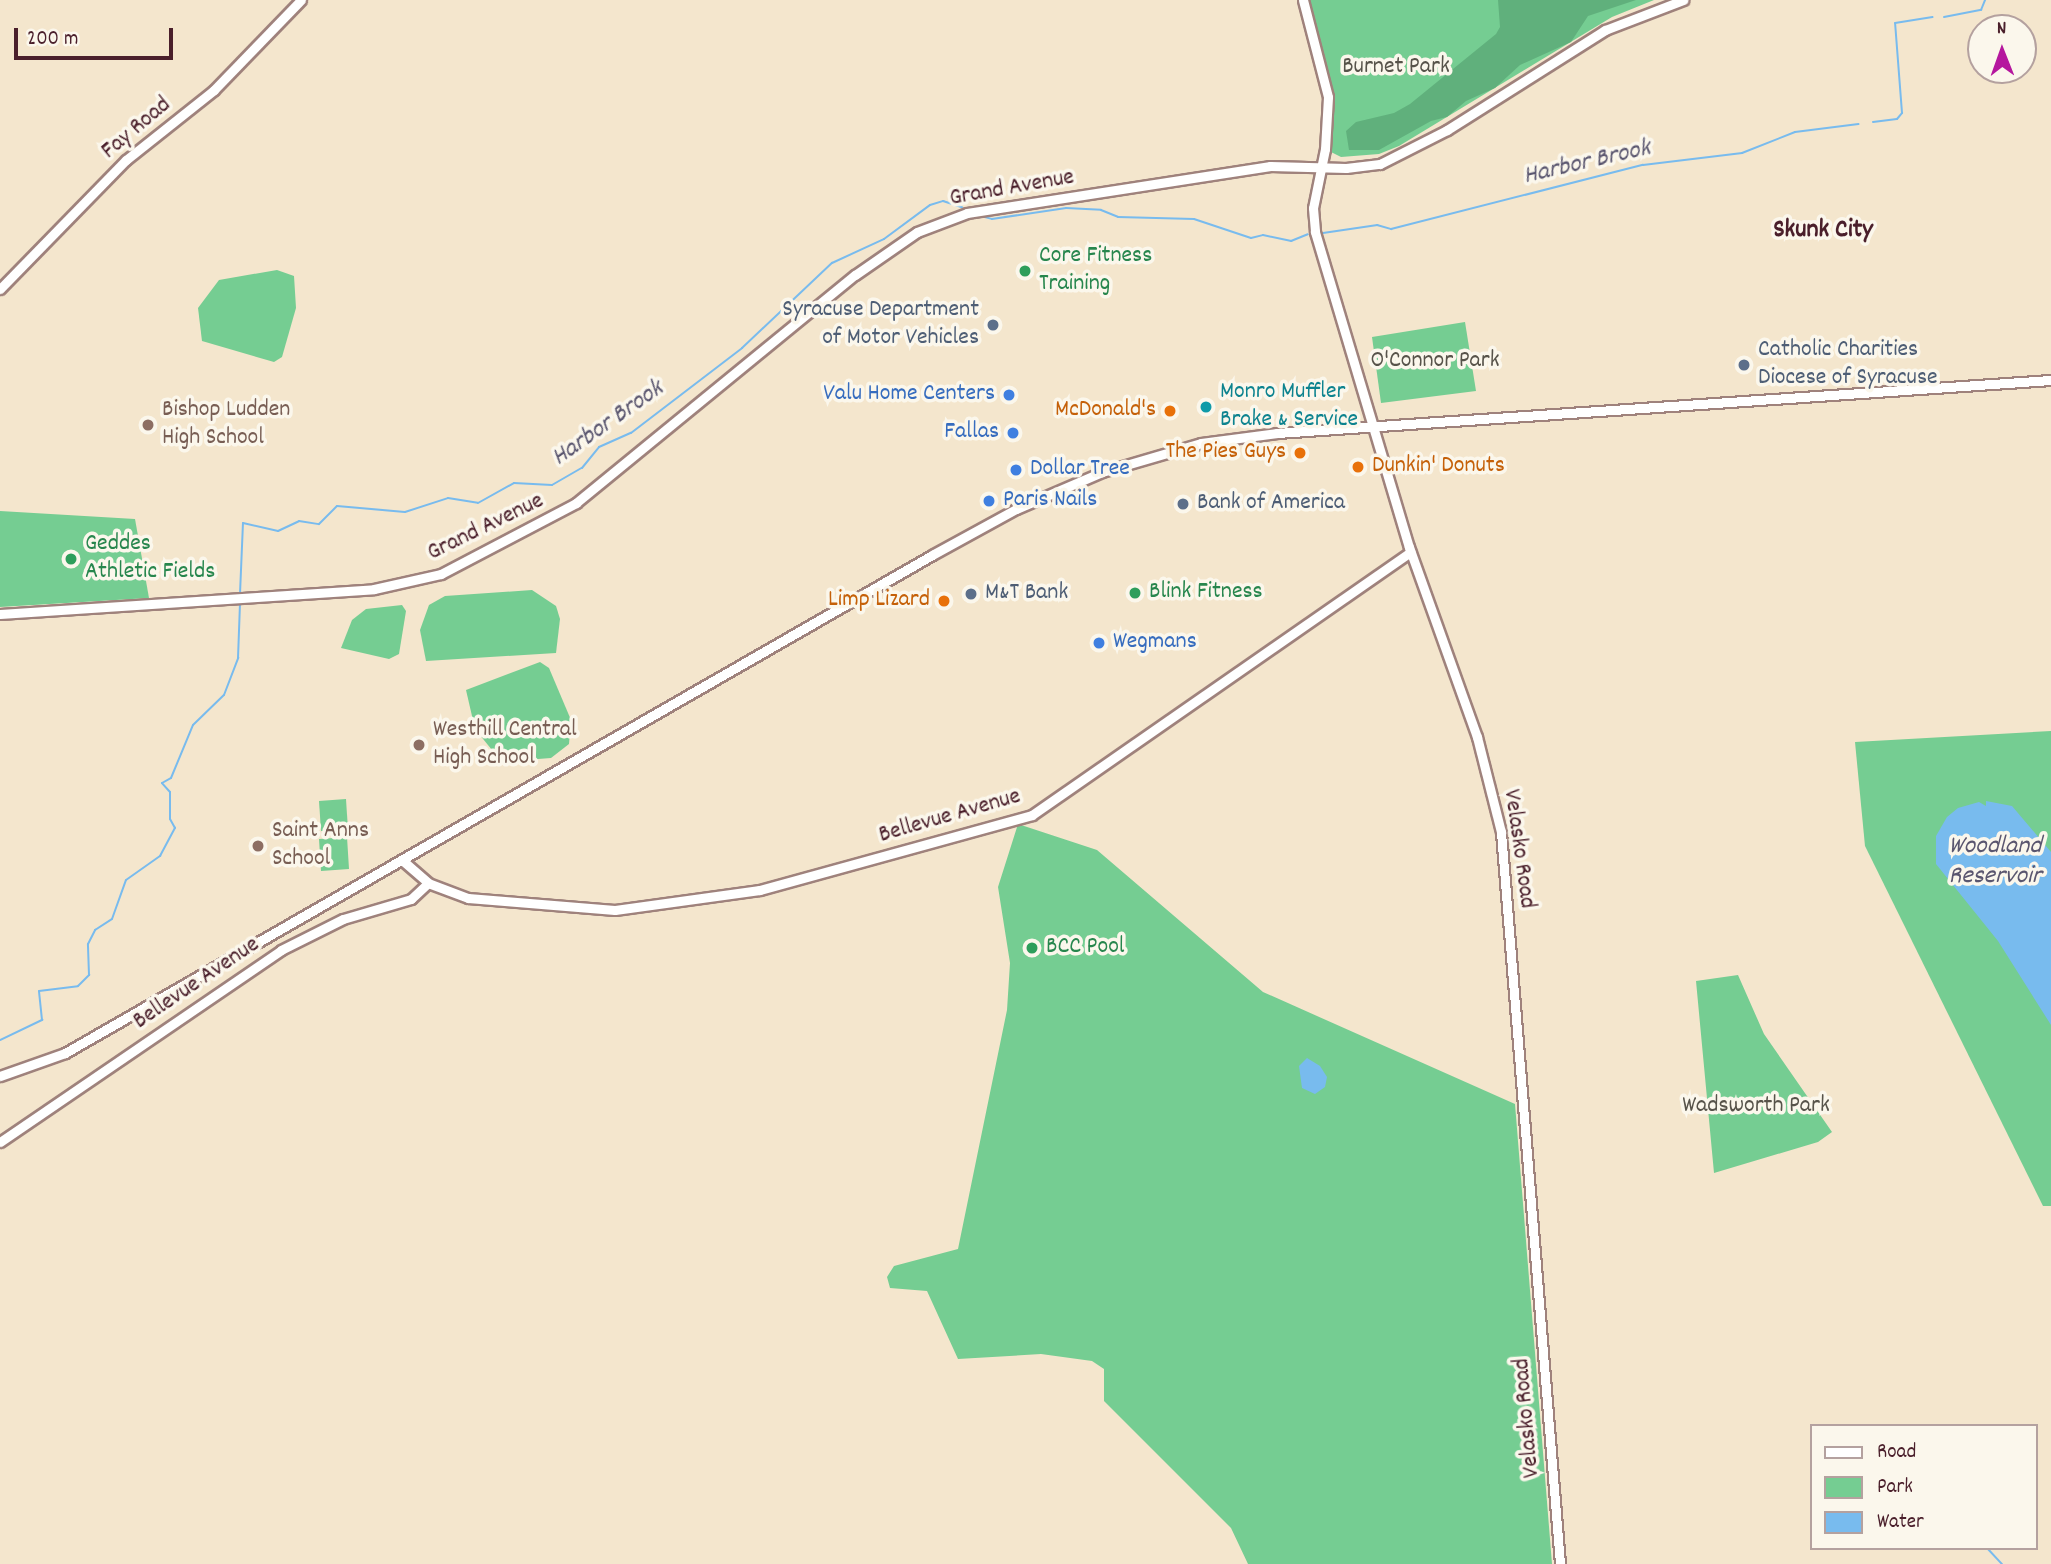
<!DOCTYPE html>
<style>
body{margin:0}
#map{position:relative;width:2051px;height:1564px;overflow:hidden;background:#f4e6cd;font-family:Dekko,sans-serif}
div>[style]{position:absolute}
.green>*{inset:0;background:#75cd92}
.forest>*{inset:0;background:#60b07c}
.water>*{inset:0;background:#78bbee}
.stream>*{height:2px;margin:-1px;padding:0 1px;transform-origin:1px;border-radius:1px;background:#78bbee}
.roads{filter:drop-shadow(2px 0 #9f827c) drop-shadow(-2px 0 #9f827c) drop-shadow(0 2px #9f827c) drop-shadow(0 -2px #9f827c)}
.secondary>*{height:9px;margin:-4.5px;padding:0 4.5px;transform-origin:4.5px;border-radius:4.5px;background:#fff}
.dots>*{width:19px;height:19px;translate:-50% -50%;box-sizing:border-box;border:4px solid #fbf7ec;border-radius:50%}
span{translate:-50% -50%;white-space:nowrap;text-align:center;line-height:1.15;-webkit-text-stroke:7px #fbf7ec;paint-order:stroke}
.park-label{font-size:24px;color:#57534a}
.street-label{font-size:24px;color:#4a1f2b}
.leisure-label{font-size:24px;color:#27864d}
.left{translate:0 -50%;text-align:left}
.service-label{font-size:24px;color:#4e5e75}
.right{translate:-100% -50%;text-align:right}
.culture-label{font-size:24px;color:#0d838f}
.shop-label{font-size:24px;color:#366cbe}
.education-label{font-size:24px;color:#785e54}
.food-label{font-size:24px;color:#c56008}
.water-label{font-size:26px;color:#5a566f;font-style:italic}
.neighbourhood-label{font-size:26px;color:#4a1f2b;font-weight:700}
.legend{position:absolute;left:1810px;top:1424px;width:228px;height:126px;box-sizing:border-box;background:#fbf7ec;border:2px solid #b4a19f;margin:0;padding:9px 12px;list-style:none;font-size:21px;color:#4a1f2b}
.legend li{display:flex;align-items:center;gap:14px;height:35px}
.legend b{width:35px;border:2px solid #b4a19f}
.north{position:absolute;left:1967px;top:14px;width:70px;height:70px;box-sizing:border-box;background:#fbf7ec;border:2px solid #b4a19f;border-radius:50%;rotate:359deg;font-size:19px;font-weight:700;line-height:28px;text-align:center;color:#4a1f2b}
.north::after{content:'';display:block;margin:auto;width:24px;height:32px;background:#b5179e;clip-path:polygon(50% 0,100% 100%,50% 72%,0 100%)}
.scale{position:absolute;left:14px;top:28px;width:159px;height:32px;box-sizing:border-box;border:4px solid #4a1f2b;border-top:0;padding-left:9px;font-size:21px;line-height:24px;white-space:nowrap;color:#4a1f2b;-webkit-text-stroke:5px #fbf7ec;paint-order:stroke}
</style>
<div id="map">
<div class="green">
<div style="clip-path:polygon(1309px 0,1654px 0,1612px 17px,1399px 146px,1379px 154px,1341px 157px,1331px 152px,1334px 101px)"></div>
<div style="clip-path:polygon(277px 270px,294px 276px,296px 308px,282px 357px,274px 362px,202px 341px,198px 308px,219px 280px)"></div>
<div style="clip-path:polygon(1465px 322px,1476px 391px,1381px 403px,1372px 337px)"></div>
<div style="clip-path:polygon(0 511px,135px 519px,149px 598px,0 607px)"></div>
<div style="clip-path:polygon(532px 590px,556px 606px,560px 619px,556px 653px,426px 661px,420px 630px,429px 605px,445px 596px)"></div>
<div style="clip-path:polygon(402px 605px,406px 611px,399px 654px,389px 659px,341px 648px,352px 620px,366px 609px)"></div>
<div style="clip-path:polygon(540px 662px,549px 668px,571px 720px,569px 744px,551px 758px,512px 761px,492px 750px,475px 729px,466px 690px)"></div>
<div style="clip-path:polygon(2051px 731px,2051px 1206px,2043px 1206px,1865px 846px,1855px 742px)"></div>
<div style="clip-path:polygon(346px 799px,348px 830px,321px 831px,319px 801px)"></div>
<div style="clip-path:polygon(1018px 824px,1097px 850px,1263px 992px,1515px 1104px,1552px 1564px,1248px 1564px,1231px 1528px,1104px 1401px,1104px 1369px,1092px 1361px,1041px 1354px,958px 1359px,927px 1291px,890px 1288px,887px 1277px,894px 1266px,958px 1249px,1007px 1010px,1010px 963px,998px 887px)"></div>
<div style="clip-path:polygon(347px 837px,349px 869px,321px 871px,319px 839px)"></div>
<div style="clip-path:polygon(1738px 975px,1764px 1034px,1832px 1132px,1818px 1142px,1714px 1173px,1696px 981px)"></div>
</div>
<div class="forest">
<div style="clip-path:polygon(1498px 0,1636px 0,1588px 16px,1571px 42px,1520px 65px,1495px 88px,1466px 101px,1447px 117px,1431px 121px,1379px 150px,1349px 150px,1346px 131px,1356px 122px,1394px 113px,1410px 104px,1496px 34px,1500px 27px)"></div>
</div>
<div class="water">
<div style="clip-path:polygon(1986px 801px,2012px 806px,2051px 852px,2051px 1025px,1998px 941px,1936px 864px,1936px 836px,1947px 817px,1958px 808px,1979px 802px,1986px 806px)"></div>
<div style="clip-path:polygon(1307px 1058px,1320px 1066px,1327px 1077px,1325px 1087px,1315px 1094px,1302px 1088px,1299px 1066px)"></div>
</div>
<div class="stream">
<div style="left:1944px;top:17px;width:38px;rotate:-11deg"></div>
<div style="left:1981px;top:10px;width:11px;rotate:-68deg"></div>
<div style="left:1873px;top:122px;width:24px;rotate:-7deg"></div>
<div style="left:1897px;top:119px;width:8px;rotate:-50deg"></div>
<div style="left:1902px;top:113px;width:90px;rotate:-94.4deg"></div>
<div style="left:1895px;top:23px;width:38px;rotate:-9deg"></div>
<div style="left:981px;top:216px;width:11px;rotate:15deg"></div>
<div style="left:992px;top:219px;width:75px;rotate:-8.5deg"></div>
<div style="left:1066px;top:208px;width:35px;rotate:3deg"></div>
<div style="left:1101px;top:210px;width:18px;rotate:22deg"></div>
<div style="left:1118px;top:217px;width:76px;rotate:1.5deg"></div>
<div style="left:1194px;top:219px;width:60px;rotate:18.4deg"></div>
<div style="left:1251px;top:238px;width:12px;rotate:-14deg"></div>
<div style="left:1263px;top:235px;width:29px;rotate:12deg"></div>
<div style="left:1291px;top:241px;width:18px;rotate:-22deg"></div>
<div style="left:1323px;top:233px;width:55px;rotate:-8.4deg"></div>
<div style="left:1377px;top:225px;width:15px;rotate:16deg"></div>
<div style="left:1391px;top:229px;width:260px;rotate:-14.3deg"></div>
<div style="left:1643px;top:165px;width:100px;rotate:-6.9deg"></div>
<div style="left:1742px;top:153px;width:57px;rotate:-21.6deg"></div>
<div style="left:1795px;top:132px;width:64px;rotate:-7.1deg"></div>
<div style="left:240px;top:594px;width:71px;rotate:-87.6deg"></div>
<div style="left:243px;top:523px;width:36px;rotate:13deg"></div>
<div style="left:278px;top:531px;width:23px;rotate:-25deg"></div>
<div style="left:299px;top:521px;width:20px;rotate:9deg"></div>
<div style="left:319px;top:524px;width:25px;rotate:-45deg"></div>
<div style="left:337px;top:506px;width:68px;rotate:5deg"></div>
<div style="left:405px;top:512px;width:45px;rotate:-18deg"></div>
<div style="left:448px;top:498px;width:30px;rotate:9deg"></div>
<div style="left:478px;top:503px;width:41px;rotate:-29.1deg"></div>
<div style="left:514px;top:483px;width:38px;rotate:3deg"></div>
<div style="left:552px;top:485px;width:34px;rotate:-30deg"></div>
<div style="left:582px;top:468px;width:27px;rotate:-51deg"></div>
<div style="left:599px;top:447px;width:35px;rotate:-24deg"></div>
<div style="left:631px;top:433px;width:140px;rotate:-37.4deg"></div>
<div style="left:742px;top:348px;width:124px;rotate:-43.4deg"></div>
<div style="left:832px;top:263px;width:57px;rotate:-24.8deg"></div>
<div style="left:884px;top:239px;width:57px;rotate:-36.5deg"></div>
<div style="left:930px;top:205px;width:14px;rotate:-17deg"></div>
<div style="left:943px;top:201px;width:20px;rotate:18deg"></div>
<div style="left:0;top:1040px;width:47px;rotate:-25.5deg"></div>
<div style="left:42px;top:1020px;width:29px;rotate:-96deg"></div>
<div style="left:39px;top:991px;width:39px;rotate:-7deg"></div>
<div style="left:78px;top:986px;width:16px;rotate:-45deg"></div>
<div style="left:89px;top:975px;width:31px;rotate:-92deg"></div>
<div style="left:88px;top:944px;width:16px;rotate:-63deg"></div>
<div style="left:95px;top:930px;width:20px;rotate:-33deg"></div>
<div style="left:112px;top:919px;width:41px;rotate:-70.3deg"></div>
<div style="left:126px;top:880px;width:42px;rotate:-35.2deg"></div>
<div style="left:160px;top:856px;width:32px;rotate:-62deg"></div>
<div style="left:175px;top:828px;width:10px;rotate:-119deg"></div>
<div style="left:170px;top:819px;width:27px;rotate:-90deg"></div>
<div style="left:170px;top:792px;width:12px;rotate:-132deg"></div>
<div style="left:162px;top:783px;width:10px;rotate:-29deg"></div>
<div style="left:171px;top:778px;width:57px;rotate:-67.5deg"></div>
<div style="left:193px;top:725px;width:43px;rotate:-44.1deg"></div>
<div style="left:224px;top:695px;width:40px;rotate:-69deg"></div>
<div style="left:238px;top:658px;width:55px;rotate:-87.9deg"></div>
<div style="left:1987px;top:1548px;width:22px;rotate:47deg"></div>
</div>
<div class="roads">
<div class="secondary">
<div style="left:1303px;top:0;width:100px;rotate:75.5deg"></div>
<div style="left:1328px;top:97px;width:52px;rotate:93.3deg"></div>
<div style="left:1325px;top:149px;width:60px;rotate:101.5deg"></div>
<div style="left:1313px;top:208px;width:24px;rotate:85deg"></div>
<div style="left:1315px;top:232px;width:329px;rotate:73.4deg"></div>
<div style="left:1409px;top:547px;width:202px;rotate:70.3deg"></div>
<div style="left:1477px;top:737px;width:98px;rotate:75.8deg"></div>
<div style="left:1501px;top:832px;width:734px;rotate:85.39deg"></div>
<div style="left:0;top:289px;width:180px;rotate:-45.7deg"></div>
<div style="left:126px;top:160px;width:112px;rotate:-38.5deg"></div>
<div style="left:214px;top:90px;width:125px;rotate:-46deg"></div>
<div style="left:0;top:614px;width:375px;rotate:-3.8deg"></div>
<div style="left:374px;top:589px;width:69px;rotate:-12.6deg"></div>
<div style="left:441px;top:574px;width:153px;rotate:-27.7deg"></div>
<div style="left:576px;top:503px;width:360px;rotate:-39.3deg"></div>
<div style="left:855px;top:275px;width:75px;rotate:-34.7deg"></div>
<div style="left:917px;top:232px;width:53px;rotate:-20.8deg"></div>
<div style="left:967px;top:213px;width:307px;rotate:-8.8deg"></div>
<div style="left:1270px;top:166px;width:76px;rotate:1.5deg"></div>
<div style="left:1346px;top:168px;width:34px;rotate:-7deg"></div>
<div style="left:1380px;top:164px;width:75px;rotate:-26.9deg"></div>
<div style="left:1447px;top:130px;width:187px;rotate:-32.3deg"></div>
<div style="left:1605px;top:30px;width:84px;rotate:-21deg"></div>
<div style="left:402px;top:860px;width:35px;rotate:41deg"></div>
<div style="left:428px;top:883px;width:43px;rotate:20.6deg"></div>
<div style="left:468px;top:898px;width:147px;rotate:4.7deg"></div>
<div style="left:615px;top:910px;width:146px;rotate:-7.9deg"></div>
<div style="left:760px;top:890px;width:282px;rotate:-15.4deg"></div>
<div style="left:1032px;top:815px;width:461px;rotate:-34.8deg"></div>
<div style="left:0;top:1076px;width:69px;rotate:-19.5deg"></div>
<div style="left:65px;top:1053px;width:1000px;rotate:-29.87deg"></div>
<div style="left:932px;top:555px;width:96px;rotate:-28.7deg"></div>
<div style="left:1016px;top:509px;width:94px;rotate:-23.3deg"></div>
<div style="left:1102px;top:472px;width:103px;rotate:-16.3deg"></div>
<div style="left:1201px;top:443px;width:77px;rotate:-7.5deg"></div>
<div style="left:1277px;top:433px;width:776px;rotate:-3.92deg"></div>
<div style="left:0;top:1142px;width:340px;rotate:-34.3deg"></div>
<div style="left:281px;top:950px;width:69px;rotate:-26.6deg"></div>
<div style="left:343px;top:919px;width:71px;rotate:-16.4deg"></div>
<div style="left:411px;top:899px;width:23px;rotate:-43deg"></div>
</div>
</div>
<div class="dots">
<div style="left:1025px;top:271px;background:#2e9e5b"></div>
<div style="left:993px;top:325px;background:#5c6f8a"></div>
<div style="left:1744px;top:365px;background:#5c6f8a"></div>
<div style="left:1009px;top:395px;background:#3f7fe0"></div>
<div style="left:1206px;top:407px;background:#0f9aa8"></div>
<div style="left:1170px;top:411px;background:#e8710a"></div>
<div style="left:148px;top:425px;background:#8d6e63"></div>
<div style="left:1013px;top:433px;background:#3f7fe0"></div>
<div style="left:1300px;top:453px;background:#e8710a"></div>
<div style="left:1358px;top:467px;background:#e8710a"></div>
<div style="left:1016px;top:470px;background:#3f7fe0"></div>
<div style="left:989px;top:501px;background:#3f7fe0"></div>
<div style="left:1183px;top:504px;background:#5c6f8a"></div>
<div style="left:71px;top:559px;background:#2e9e5b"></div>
<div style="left:1135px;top:593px;background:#2e9e5b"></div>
<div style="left:971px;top:594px;background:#5c6f8a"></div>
<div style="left:944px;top:601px;background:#e8710a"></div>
<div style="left:1099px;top:643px;background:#3f7fe0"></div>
<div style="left:419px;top:745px;background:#8d6e63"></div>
<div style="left:258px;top:846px;background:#8d6e63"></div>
<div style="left:1032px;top:948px;background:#2e9e5b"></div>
</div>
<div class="park-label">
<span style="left:1396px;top:68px">Burnet Park</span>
<span style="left:1435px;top:362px">O'Connor Park</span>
<span style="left:1756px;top:1107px">Wadsworth Park</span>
</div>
<div class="street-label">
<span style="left:137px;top:129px;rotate:-40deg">Fay Road</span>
<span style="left:1012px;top:189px;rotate:-10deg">Grand Avenue</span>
<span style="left:486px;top:528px;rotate:-26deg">Grand Avenue</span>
<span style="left:950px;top:817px;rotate:-16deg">Bellevue Avenue</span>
<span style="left:1518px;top:849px;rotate:82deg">Velasko Road</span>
<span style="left:197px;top:984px;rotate:-34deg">Bellevue Avenue</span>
<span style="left:1528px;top:1418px;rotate:-95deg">Velasko Road</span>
</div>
<div class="leisure-label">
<span class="left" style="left:1039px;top:271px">Core Fitness<br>Training</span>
<span class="left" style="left:85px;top:559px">Geddes<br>Athletic Fields</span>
<span class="left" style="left:1149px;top:593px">Blink Fitness</span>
<span class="left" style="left:1046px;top:948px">BCC Pool</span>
</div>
<div class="service-label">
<span class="right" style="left:979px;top:325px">Syracuse Department<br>of Motor Vehicles</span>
<span class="left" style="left:1758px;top:365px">Catholic Charities<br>Diocese of Syracuse</span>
<span class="left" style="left:1197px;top:504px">Bank of America</span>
<span class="left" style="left:985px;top:594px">M&amp;T Bank</span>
</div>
<div class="culture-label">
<span class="left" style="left:1220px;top:407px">Monro Muffler<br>Brake &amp; Service</span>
</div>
<div class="shop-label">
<span class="right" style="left:995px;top:395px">Valu Home Centers</span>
<span class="right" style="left:999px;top:433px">Fallas</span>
<span class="left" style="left:1030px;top:470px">Dollar Tree</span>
<span class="left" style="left:1003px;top:501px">Paris Nails</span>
<span class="left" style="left:1113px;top:643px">Wegmans</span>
</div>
<div class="education-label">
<span class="left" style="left:162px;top:425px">Bishop Ludden<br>High School</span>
<span class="left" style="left:433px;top:745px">Westhill Central<br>High School</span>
<span class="left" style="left:272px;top:846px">Saint Anns<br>School</span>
</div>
<div class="food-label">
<span class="right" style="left:1156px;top:411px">McDonald's</span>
<span class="right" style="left:1286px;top:453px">The Pies Guys</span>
<span class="left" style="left:1372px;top:467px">Dunkin' Donuts</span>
<span class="right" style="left:930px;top:601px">Limp Lizard</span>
</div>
<div class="water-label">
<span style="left:1587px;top:163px;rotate:-13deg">Harbor Brook</span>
<span style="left:608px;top:424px;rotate:-35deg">Harbor Brook</span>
<span style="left:1995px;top:862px">Woodland<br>Reservoir</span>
</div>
<div class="neighbourhood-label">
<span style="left:1823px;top:231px">Skunk City</span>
</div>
<ul class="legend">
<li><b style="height:9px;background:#fff"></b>Road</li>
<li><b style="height:19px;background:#75cd92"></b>Park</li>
<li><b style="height:19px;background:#78bbee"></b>Water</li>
</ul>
<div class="north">N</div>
<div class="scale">200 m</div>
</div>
